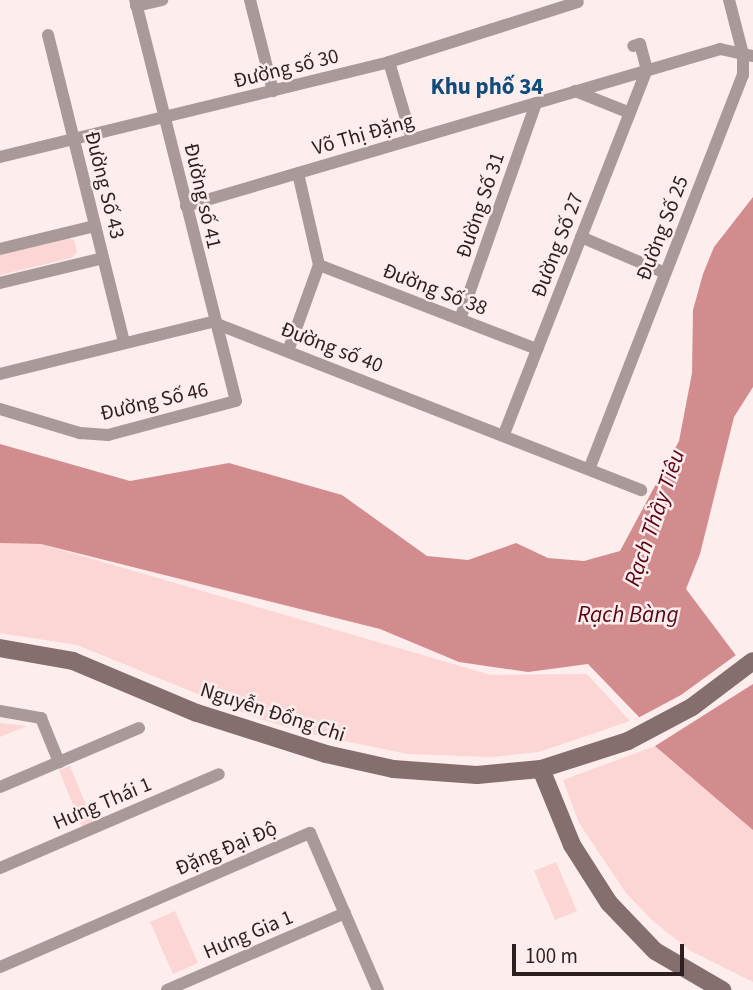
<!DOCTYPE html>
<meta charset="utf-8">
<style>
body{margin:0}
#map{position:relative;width:753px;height:990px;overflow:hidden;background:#fdeded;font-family:"Source Sans 3",sans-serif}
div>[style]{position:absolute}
.green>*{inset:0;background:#fcd5d5}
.water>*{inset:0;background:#d38c8e}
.pier>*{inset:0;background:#fdeded}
.street>*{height:12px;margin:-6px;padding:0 6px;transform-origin:6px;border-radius:6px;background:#a99999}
.secondary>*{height:18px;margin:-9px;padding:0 9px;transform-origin:9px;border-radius:9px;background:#856e6e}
span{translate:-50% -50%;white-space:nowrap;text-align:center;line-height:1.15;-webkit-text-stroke:5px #fdeded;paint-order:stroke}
.street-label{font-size:21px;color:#2d1f20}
.neighbourhood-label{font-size:23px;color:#114b7c;font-weight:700}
.water-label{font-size:23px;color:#590115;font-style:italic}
.scale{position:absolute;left:512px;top:944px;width:172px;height:32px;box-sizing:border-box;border:4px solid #2d1f20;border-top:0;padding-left:9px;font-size:21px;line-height:24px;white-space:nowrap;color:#2d1f20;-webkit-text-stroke:5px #fdeded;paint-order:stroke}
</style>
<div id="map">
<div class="green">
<div style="clip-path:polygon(65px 237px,74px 240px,77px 252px,71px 258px,0 275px,0 253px)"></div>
<div style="clip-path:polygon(0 543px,41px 544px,491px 675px,587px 674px,630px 721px,539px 752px,493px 757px,408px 754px,311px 734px,260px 719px,77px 645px,0 633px)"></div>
<div style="clip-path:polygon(0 723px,27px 726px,0 737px)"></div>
<div style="clip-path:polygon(655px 746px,753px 771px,753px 982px,691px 951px,653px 921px,626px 893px,579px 823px,563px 780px)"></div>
<div style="clip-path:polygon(70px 766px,93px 822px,82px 827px,59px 770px)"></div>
<div style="clip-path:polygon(556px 862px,577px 911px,555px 920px,534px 871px)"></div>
<div style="clip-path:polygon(175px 911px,198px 963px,173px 974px,150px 922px)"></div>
</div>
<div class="water">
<div style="clip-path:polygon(753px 197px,753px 387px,734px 417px,700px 554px,686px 589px,753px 678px,753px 830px,655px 746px,639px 717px,588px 664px,528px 672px,459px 662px,380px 629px,41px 544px,0 543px,0 444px,130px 481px,229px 463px,342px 495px,427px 556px,468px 560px,516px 543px,548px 558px,584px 561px,620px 551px,679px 441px,692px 373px,693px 310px,703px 274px,714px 247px)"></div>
</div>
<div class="pier">
<div style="clip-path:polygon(736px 655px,753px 673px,753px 684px,652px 748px,636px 719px,681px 695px)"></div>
</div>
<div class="street">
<div style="left:250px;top:0;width:94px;rotate:75.8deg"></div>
<div style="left:136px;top:6px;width:27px;rotate:-13deg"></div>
<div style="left:48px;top:35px;width:317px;rotate:76.1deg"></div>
<div style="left:389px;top:62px;width:80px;rotate:73.4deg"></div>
<div style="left:575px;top:91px;width:59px;rotate:21.8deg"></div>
<div style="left:0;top:157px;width:400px;rotate:-13.7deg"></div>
<div style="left:389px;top:62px;width:198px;rotate:-17.6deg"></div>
<div style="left:186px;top:206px;width:557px;rotate:-16.38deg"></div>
<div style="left:720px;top:49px;width:34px;rotate:12deg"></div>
<div style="left:581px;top:237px;width:91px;rotate:23.2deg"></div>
<div style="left:0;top:249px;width:98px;rotate:-13.6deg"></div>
<div style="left:319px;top:265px;width:234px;rotate:21.1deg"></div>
<div style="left:0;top:283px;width:106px;rotate:-13.6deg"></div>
<div style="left:460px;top:319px;width:229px;rotate:-70.6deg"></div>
<div style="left:288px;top:351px;width:91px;rotate:-70.2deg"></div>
<div style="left:319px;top:265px;width:94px;rotate:-102.9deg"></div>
<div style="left:0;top:374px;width:218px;rotate:-13.8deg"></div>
<div style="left:212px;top:322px;width:461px;rotate:21.4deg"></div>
<div style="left:0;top:409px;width:84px;rotate:16.7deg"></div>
<div style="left:80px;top:433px;width:28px;rotate:4deg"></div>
<div style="left:108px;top:435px;width:132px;rotate:-14.9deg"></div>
<div style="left:236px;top:401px;width:414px;rotate:-104.1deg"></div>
<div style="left:504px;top:434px;width:391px;rotate:-68.6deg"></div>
<div style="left:647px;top:70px;width:27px;rotate:-105deg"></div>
<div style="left:640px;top:44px;width:7px;rotate:164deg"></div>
<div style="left:590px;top:467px;width:421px;rotate:-68.7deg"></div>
<div style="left:743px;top:75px;width:21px;rotate:-90deg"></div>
<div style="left:743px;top:54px;width:56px;rotate:-104.5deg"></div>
<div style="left:0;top:711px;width:42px;rotate:9.7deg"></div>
<div style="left:41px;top:718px;width:48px;rotate:67.8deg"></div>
<div style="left:0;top:787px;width:151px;rotate:-23deg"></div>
<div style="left:0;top:868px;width:238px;rotate:-23.2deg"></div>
<div style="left:0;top:967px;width:338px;rotate:-23.4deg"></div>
<div style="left:310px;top:833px;width:171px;rotate:66.6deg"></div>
<div style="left:167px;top:990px;width:194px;rotate:-23.4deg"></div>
</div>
<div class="secondary">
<div style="left:0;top:648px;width:74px;rotate:10.1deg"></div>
<div style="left:73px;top:661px;width:134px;rotate:22.8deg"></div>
<div style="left:197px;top:713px;width:135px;rotate:17.6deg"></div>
<div style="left:326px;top:754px;width:69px;rotate:12.6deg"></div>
<div style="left:393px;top:769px;width:84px;rotate:4.1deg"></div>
<div style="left:477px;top:775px;width:64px;rotate:-5.4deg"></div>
<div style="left:541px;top:769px;width:91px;rotate:-17.8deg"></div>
<div style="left:628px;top:741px;width:72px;rotate:-28deg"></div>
<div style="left:692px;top:707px;width:76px;rotate:-37deg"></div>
<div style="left:541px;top:769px;width:82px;rotate:67.8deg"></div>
<div style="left:572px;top:845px;width:69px;rotate:57.5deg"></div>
<div style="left:609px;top:903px;width:66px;rotate:46.2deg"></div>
<div style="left:655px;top:951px;width:78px;rotate:30.2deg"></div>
</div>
<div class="street-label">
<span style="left:286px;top:68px;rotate:-14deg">Đường số 30</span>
<span style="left:363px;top:134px;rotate:-16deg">Võ Thị Đặng</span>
<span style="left:105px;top:185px;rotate:76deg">Đường Số 43</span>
<span style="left:203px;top:196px;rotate:77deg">Đường số 41</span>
<span style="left:480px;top:205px;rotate:-71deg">Đường Số 31</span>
<span style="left:662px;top:228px;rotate:-69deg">Đường Số 25</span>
<span style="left:557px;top:245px;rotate:-69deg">Đường Số 27</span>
<span style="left:435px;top:289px;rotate:21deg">Đường Số 38</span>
<span style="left:332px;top:347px;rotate:21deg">Đường số 40</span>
<span style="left:154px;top:401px;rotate:-13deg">Đường Số 46</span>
<span style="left:273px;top:712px;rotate:18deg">Nguyễn Đổng Chi</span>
<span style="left:102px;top:803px;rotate:-23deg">Hưng Thái 1</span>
<span style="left:226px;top:848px;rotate:-23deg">Đặng Đại Độ</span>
<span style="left:248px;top:934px;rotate:-23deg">Hưng Gia 1</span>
</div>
<div class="neighbourhood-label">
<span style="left:487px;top:87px">Khu phố 34</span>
</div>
<div class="water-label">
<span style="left:655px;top:518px;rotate:-71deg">Rạch Thầy Tiêu</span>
<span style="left:628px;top:615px">Rạch Bàng</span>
</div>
<div class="scale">100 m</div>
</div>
